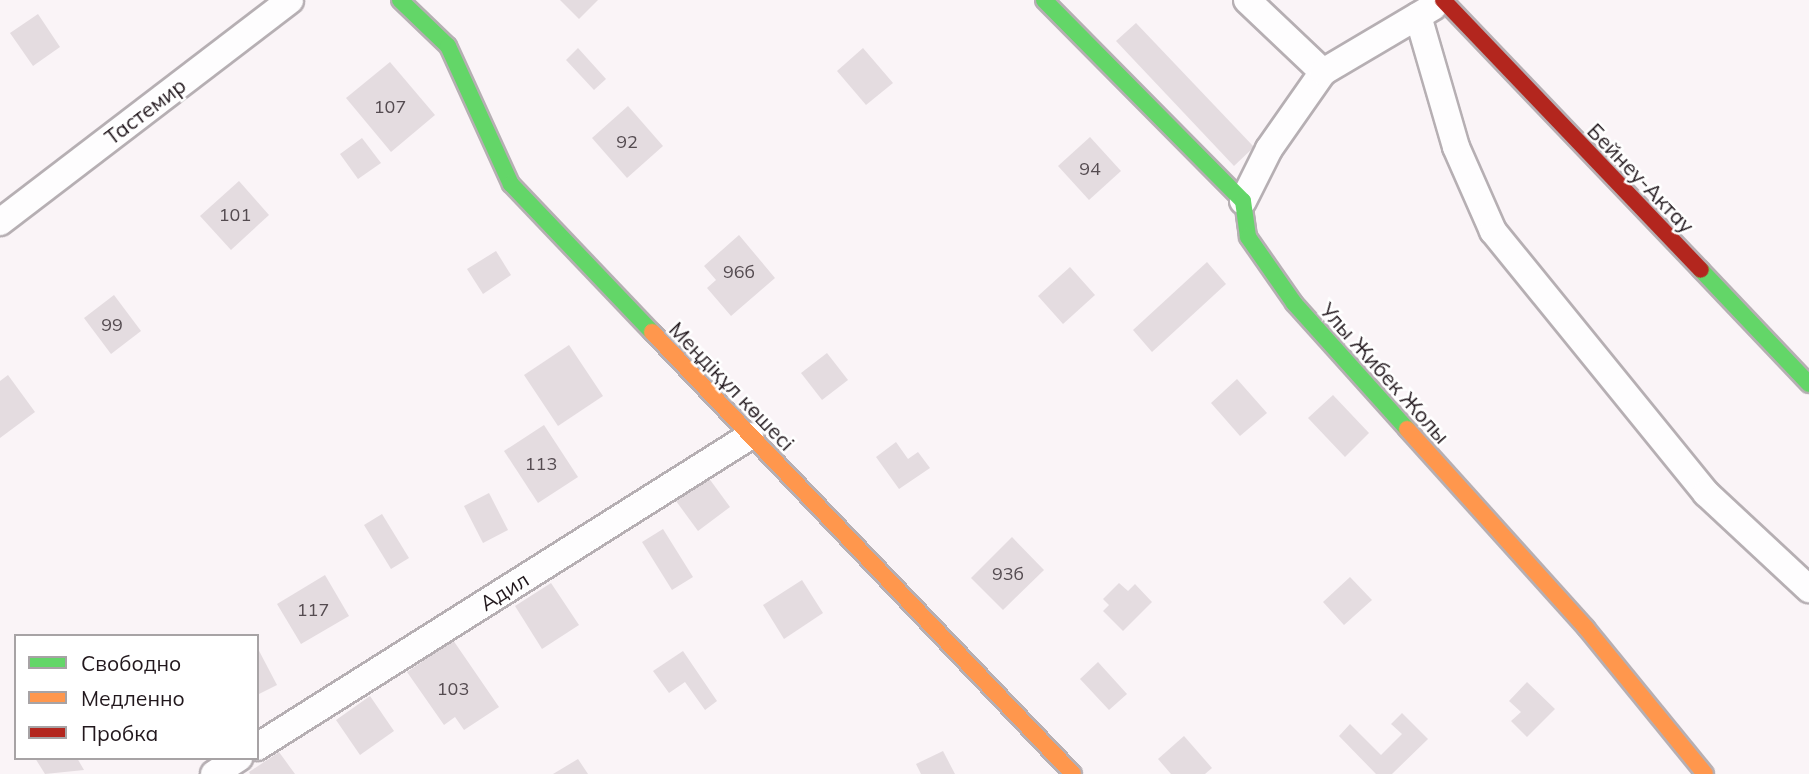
<!DOCTYPE html>
<meta charset="utf-8">
<style>
body{margin:0}
#map{position:relative;width:1809px;height:774px;overflow:hidden;background:#faf4f7;font-family:Mulish,sans-serif}
div>[style]{position:absolute}
.building>*{inset:0;background:#e4dce0}
.roads{filter:drop-shadow(2px 0 #b6afb3) drop-shadow(-2px 0 #b6afb3) drop-shadow(0 2px #b6afb3) drop-shadow(0 -2px #b6afb3)}
.street>*{height:26px;margin:-13px;padding:0 13px;transform-origin:13px;border-radius:13px;background:#fefdfe}
.fast>*{height:16px;margin:-8px;padding:0 8px;transform-origin:8px;border-radius:8px;background:#63d668}
.slow>*{height:16px;margin:-8px;padding:0 8px;transform-origin:8px;border-radius:8px;background:#ff974d}
.jam>*{height:16px;margin:-8px;padding:0 8px;transform-origin:8px;border-radius:8px;background:#b3261e}
span{translate:-50% -50%;white-space:nowrap;text-align:center;line-height:1.15;-webkit-text-stroke:5px #fff;paint-order:stroke}
.number-label{font-size:18px;color:#544b50}
.number-label span{-webkit-text-stroke-width:0}
.street-label{font-size:21px;color:#22181d}
.legend{position:absolute;left:14px;top:634px;width:245px;height:126px;box-sizing:border-box;background:#fff;border:2px solid #a7a3a5;margin:0;padding:9px 12px;list-style:none;font-size:21px;color:#22181d}
.legend li{display:flex;align-items:center;gap:14px;height:35px}
.legend b{width:35px;border:2px solid #a7a3a5}
</style>
<div id="map">
<div class="building">
<div style="clip-path:polygon(560px 0,598px 0,579px 19px)"></div>
<div style="clip-path:polygon(38px 14px,60px 47px,33px 66px,10px 33px)"></div>
<div style="clip-path:polygon(1136px 23px,1254px 147px,1234px 166px,1116px 41px)"></div>
<div style="clip-path:polygon(578px 48px,606px 79px,594px 90px,566px 60px)"></div>
<div style="clip-path:polygon(863px 48px,893px 83px,866px 105px,837px 71px)"></div>
<div style="clip-path:polygon(390px 62px,435px 115px,391px 152px,346px 98px)"></div>
<div style="clip-path:polygon(628px 106px,663px 146px,627px 178px,592px 138px)"></div>
<div style="clip-path:polygon(1090px 137px,1121px 171px,1089px 200px,1058px 166px)"></div>
<div style="clip-path:polygon(362px 138px,381px 163px,358px 179px,340px 154px)"></div>
<div style="clip-path:polygon(239px 181px,269px 215px,231px 250px,200px 216px)"></div>
<div style="clip-path:polygon(739px 235px,775px 278px,731px 316px,707px 288px,716px 280px,704px 266px)"></div>
<div style="clip-path:polygon(496px 251px,511px 275px,483px 294px,467px 269px)"></div>
<div style="clip-path:polygon(1207px 262px,1226px 284px,1152px 352px,1133px 330px)"></div>
<div style="clip-path:polygon(1070px 267px,1095px 295px,1063px 324px,1038px 296px)"></div>
<div style="clip-path:polygon(114px 295px,141px 331px,111px 354px,84px 318px)"></div>
<div style="clip-path:polygon(569px 345px,603px 396px,558px 426px,524px 375px)"></div>
<div style="clip-path:polygon(827px 353px,848px 380px,822px 400px,801px 373px)"></div>
<div style="clip-path:polygon(8px 375px,35px 412px,0 438px,0 381px)"></div>
<div style="clip-path:polygon(1237px 379px,1267px 413px,1240px 436px,1211px 403px)"></div>
<div style="clip-path:polygon(1333px 395px,1369px 433px,1345px 457px,1308px 418px)"></div>
<div style="clip-path:polygon(544px 425px,578px 477px,538px 503px,504px 451px)"></div>
<div style="clip-path:polygon(896px 442px,908px 459px,918px 452px,930px 468px,899px 489px,876px 457px)"></div>
<div style="clip-path:polygon(708px 477px,730px 507px,698px 531px,676px 501px)"></div>
<div style="clip-path:polygon(489px 493px,508px 530px,483px 543px,464px 506px)"></div>
<div style="clip-path:polygon(382px 514px,409px 558px,391px 569px,364px 525px)"></div>
<div style="clip-path:polygon(663px 529px,693px 577px,672px 590px,642px 542px)"></div>
<div style="clip-path:polygon(1012px 537px,1044px 570px,1003px 610px,971px 578px)"></div>
<div style="clip-path:polygon(325px 575px,349px 616px,301px 644px,277px 604px)"></div>
<div style="clip-path:polygon(1350px 577px,1372px 600px,1344px 625px,1323px 602px)"></div>
<div style="clip-path:polygon(802px 580px,823px 613px,784px 639px,763px 605px)"></div>
<div style="clip-path:polygon(551px 583px,579px 625px,542px 649px,515px 606px)"></div>
<div style="clip-path:polygon(1119px 583px,1128px 591px,1135px 584px,1152px 602px,1123px 631px,1103px 611px,1109px 605px,1103px 599px)"></div>
<div style="clip-path:polygon(453px 640px,499px 707px,464px 730px,455px 717px,444px 725px,407px 672px)"></div>
<div style="clip-path:polygon(257px 647px,277px 685px,257px 695px)"></div>
<div style="clip-path:polygon(683px 651px,717px 701px,705px 710px,685px 682px,669px 693px,653px 671px)"></div>
<div style="clip-path:polygon(1098px 662px,1127px 694px,1109px 710px,1080px 679px)"></div>
<div style="clip-path:polygon(1527px 682px,1555px 709px,1527px 737px,1511px 721px,1521px 712px,1509px 701px)"></div>
<div style="clip-path:polygon(370px 696px,394px 731px,360px 755px,336px 720px)"></div>
<div style="clip-path:polygon(1402px 713px,1428px 739px,1392px 774px,1376px 774px,1339px 736px,1350px 724px,1381px 755px,1402px 734px,1391px 724px)"></div>
<div style="clip-path:polygon(1184px 736px,1212px 768px,1205px 774px,1171px 774px,1158px 759px)"></div>
<div style="clip-path:polygon(943px 751px,955px 774px,921px 774px,916px 764px)"></div>
<div style="clip-path:polygon(279px 752px,295px 774px,250px 774px,249px 772px)"></div>
<div style="clip-path:polygon(35px 758px,77px 758px,84px 770px,45px 774px)"></div>
<div style="clip-path:polygon(578px 759px,588px 774px,553px 774px)"></div>
</div>
<div class="roads">
<div class="street">
<div style="left:1247px;top:0;width:105px;rotate:43.5deg"></div>
<div style="left:1418px;top:16px;width:136px;rotate:73.8deg"></div>
<div style="left:1456px;top:147px;width:92px;rotate:66.2deg"></div>
<div style="left:1493px;top:231px;width:338px;rotate:50.9deg"></div>
<div style="left:1706px;top:493px;width:141px;rotate:43deg"></div>
<div style="left:1243px;top:201px;width:58px;rotate:-63.4deg"></div>
<div style="left:1269px;top:149px;width:94px;rotate:-55deg"></div>
<div style="left:1323px;top:72px;width:128px;rotate:-30.6deg"></div>
<div style="left:0;top:222px;width:365px;rotate:-37.4deg"></div>
<div style="left:257px;top:747px;width:583px;rotate:-32.25deg"></div>
<div style="left:214px;top:774px;width:30px;rotate:-33deg"></div>
</div>
<div class="fast">
<div style="left:400px;top:0;width:66px;rotate:43.8deg"></div>
<div style="left:448px;top:46px;width:152px;rotate:65.5deg"></div>
<div style="left:511px;top:184px;width:204px;rotate:46.4deg"></div>
<div style="left:1044px;top:0;width:283px;rotate:45.3deg"></div>
<div style="left:1243px;top:201px;width:36px;rotate:82deg"></div>
<div style="left:1248px;top:237px;width:80px;rotate:55.1deg"></div>
<div style="left:1294px;top:303px;width:169px;rotate:48.1deg"></div>
<div style="left:1701px;top:270px;width:157px;rotate:46.5deg"></div>
</div>
<div class="slow">
<div style="left:652px;top:332px;width:610px;rotate:46.39deg"></div>
<div style="left:1407px;top:429px;width:268px;rotate:48deg"></div>
<div style="left:1586px;top:628px;width:188px;rotate:50.8deg"></div>
</div>
<div class="jam">
<div style="left:1443px;top:0;width:373px;rotate:46.3deg"></div>
</div>
</div>
<div class="number-label">
<span style="left:390px;top:107px">107</span>
<span style="left:627px;top:142px">92</span>
<span style="left:1090px;top:169px">94</span>
<span style="left:235px;top:215px">101</span>
<span style="left:739px;top:272px">96б</span>
<span style="left:112px;top:325px">99</span>
<span style="left:541px;top:464px">113</span>
<span style="left:1008px;top:574px">93б</span>
<span style="left:313px;top:610px">117</span>
<span style="left:453px;top:689px">103</span>
</div>
<div class="street-label">
<span style="left:145px;top:111px;rotate:-37deg">Тастемир</span>
<span style="left:1641px;top:178px;rotate:46deg">Бейнеу-Актау</span>
<span style="left:1385px;top:373px;rotate:48deg">Улы Жибек Жолы</span>
<span style="left:732px;top:386px;rotate:46deg">Меңдіқұл көшесі</span>
<span style="left:504px;top:591px;rotate:-32deg">Адил</span>
</div>
<ul class="legend">
<li><b style="height:9px;background:#63d668"></b>Свободно</li>
<li><b style="height:9px;background:#ff974d"></b>Медленно</li>
<li><b style="height:9px;background:#b3261e"></b>Пробка</li>
</ul>
</div>
